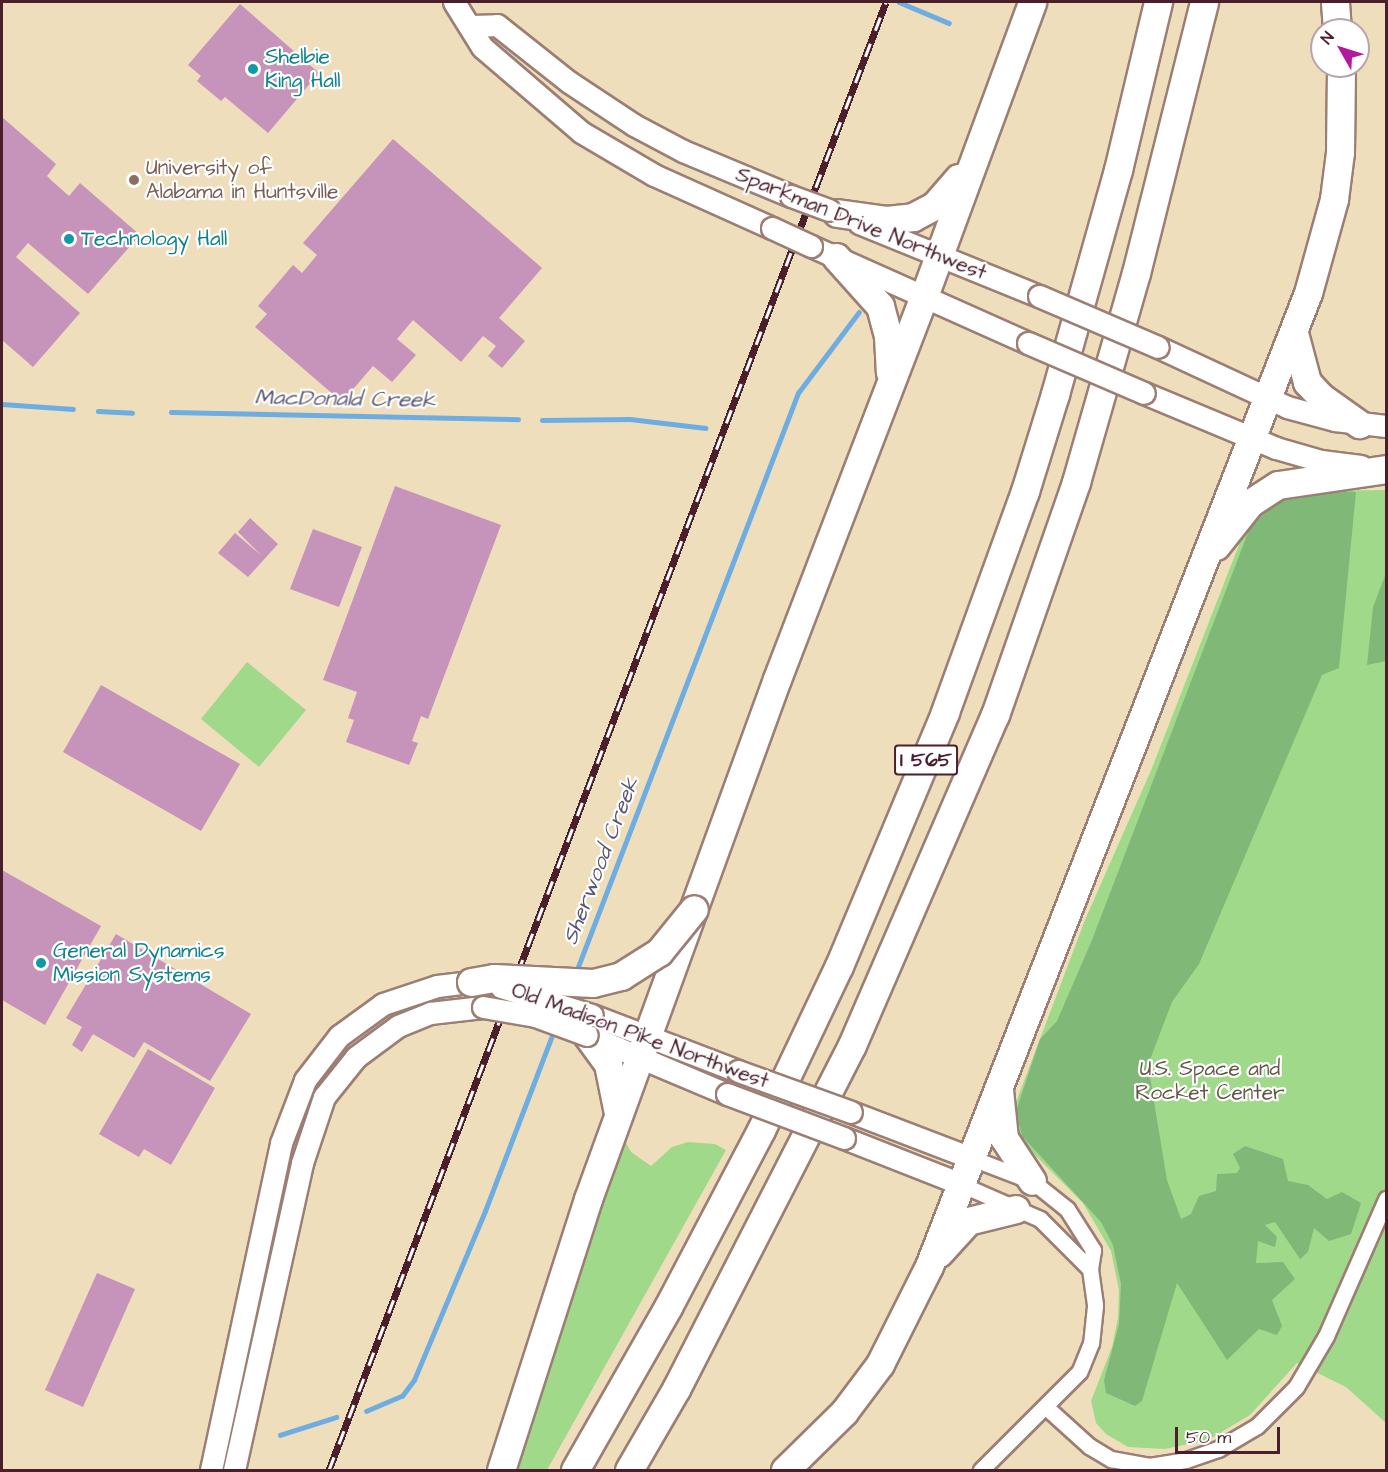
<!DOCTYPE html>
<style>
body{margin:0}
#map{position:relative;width:1388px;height:1472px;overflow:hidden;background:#efdebc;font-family:"Architects Daughter",sans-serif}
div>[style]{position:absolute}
.green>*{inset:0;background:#a1d98b}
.forest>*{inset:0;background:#80b977}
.stream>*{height:4.5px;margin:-2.25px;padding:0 2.25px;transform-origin:2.25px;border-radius:2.25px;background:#6eade1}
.building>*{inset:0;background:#c693bb}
.roads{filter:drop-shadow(2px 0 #9c7e74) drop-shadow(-2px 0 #9c7e74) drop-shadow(0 2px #9c7e74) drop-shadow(0 -2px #9c7e74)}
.street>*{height:15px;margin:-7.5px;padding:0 7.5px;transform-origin:7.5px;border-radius:7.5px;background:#fff}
.secondary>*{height:21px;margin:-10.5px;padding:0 10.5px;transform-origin:10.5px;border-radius:10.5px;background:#fff}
.highway>*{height:27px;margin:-13.5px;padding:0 13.5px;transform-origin:13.5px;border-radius:13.5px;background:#fff}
.rail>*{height:7px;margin-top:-3.5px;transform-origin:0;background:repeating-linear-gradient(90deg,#fff 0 14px,#4a1f2b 0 28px);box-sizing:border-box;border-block:2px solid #4a1f2b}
.bridges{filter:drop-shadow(2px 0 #9c7e74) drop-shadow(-2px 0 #9c7e74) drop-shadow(0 2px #9c7e74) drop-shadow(0 -2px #9c7e74)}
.secondary-bridge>*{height:21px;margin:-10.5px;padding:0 10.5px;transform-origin:10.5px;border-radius:10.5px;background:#fff}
.highway-bridge>*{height:27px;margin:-13.5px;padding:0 13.5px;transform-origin:13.5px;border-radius:13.5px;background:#fff}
.dots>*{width:16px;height:16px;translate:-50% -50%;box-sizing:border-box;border:3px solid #fff;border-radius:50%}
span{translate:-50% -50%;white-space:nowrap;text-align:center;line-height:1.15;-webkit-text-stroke:4.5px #fff;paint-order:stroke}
.shield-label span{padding:2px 4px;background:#fff;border:2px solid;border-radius:4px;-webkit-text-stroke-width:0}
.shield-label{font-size:20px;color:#4a1f2b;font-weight:700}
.culture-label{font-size:21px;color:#0d838f}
.left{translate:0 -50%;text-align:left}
.education-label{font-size:21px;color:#785e54}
.street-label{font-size:21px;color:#4a1f2b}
.park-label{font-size:21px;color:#645748}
.water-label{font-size:22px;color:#585874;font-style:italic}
.frame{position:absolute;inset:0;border:3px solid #4a1f2b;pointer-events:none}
.north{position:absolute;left:1310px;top:18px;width:60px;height:60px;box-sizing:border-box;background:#fff;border:2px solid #b7a5aa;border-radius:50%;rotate:309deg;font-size:16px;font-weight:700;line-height:24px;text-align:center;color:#4a1f2b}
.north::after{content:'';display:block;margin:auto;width:21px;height:27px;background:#b5179e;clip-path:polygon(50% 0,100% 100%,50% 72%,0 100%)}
.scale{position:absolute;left:1175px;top:1427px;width:105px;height:27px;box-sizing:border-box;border:3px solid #4a1f2b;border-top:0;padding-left:8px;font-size:18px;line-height:21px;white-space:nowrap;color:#4a1f2b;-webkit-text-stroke:4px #fff;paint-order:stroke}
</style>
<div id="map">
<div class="green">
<div style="clip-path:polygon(1386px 490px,1386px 1423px,1346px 1387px,1297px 1363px,1250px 1415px,1208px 1440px,1165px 1449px,1128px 1447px,1106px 1434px,1096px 1423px,1091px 1401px,1112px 1347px,1118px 1318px,1119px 1290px,1111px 1251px,1083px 1203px,1025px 1145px,1015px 1123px,1015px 1105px,1085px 920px,1152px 768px,1244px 532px,1263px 510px,1288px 496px,1313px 491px)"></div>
<div style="clip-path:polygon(247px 662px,306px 710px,259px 767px,201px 719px)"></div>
<div style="clip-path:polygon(624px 1139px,631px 1152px,651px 1166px,672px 1147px,688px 1142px,715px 1144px,726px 1150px,547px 1470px,512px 1470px,572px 1280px)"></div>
</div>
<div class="forest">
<div style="clip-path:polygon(1315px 491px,1356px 492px,1339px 668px,1322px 675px,1199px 964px,1172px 1002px,1148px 1065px,1167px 1180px,1181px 1219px,1191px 1214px,1199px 1196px,1216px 1191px,1217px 1174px,1237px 1173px,1240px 1168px,1233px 1154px,1245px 1146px,1283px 1159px,1288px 1181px,1308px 1185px,1327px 1199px,1342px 1192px,1361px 1203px,1351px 1234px,1329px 1241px,1314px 1228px,1308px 1252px,1300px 1259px,1275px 1222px,1265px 1225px,1277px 1237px,1275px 1247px,1258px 1241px,1256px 1263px,1283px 1262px,1295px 1279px,1272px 1300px,1282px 1326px,1277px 1335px,1259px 1329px,1227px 1360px,1177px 1283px,1142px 1401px,1135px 1406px,1106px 1393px,1104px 1380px,1119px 1324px,1121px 1284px,1113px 1245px,1101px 1222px,1022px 1136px,1016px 1111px,1040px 1039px,1057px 1021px,1092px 940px,1249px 530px,1273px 504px)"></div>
<div style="clip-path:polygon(1386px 573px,1386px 661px,1367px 665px,1373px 607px)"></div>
</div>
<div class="stream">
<div style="left:899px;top:2px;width:54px;rotate:22.8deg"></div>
<div style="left:2px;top:404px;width:71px;rotate:4deg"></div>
<div style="left:98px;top:411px;width:34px;rotate:3deg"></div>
<div style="left:171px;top:412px;width:347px;rotate:1.2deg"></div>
<div style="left:542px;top:420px;width:88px;rotate:-0.7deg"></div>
<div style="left:630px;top:419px;width:76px;rotate:6.8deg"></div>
<div style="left:576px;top:972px;width:620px;rotate:-69.02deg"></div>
<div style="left:798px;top:393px;width:101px;rotate:-53deg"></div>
<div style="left:366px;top:1411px;width:39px;rotate:-23deg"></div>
<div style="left:402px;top:1396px;width:20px;rotate:-53deg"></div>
<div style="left:414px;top:1380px;width:183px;rotate:-67.2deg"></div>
<div style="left:485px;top:1211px;width:194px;rotate:-69.1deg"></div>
<div style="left:280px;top:1435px;width:59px;rotate:-17.8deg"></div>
</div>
<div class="building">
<div style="clip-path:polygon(240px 4px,319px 73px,268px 133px,225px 97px,221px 101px,197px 81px,201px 76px,188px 65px)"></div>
<div style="clip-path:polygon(2px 117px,56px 164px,47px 176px,52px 181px,69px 196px,80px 183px,140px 235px,88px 294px,28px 243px,16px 257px,80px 313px,33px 367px,2px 340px)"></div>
<div style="clip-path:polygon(393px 139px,542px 268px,499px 318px,525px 341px,502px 368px,488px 356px,496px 346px,483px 336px,461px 362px,413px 320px,397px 339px,416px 355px,392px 382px,373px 366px,342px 402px,255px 327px,267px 314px,258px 306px,293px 265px,302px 273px,317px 255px,303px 243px)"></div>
<div style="clip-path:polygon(395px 486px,501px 525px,428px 719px,421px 716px,412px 741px,418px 743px,409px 765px,346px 742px,354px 720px,348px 718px,357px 692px,323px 680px)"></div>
<div style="clip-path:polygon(250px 518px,278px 544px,248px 577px,218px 553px,235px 533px,262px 556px,238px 532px)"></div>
<div style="clip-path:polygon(313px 529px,362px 547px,339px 607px,290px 589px)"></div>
<div style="clip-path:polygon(101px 685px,240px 764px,201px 831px,63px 752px)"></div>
<div style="clip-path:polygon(2px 870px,101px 926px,45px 1025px,2px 1000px)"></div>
<div style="clip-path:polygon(116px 934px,251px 1014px,210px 1081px,144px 1042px,134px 1058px,93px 1034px,82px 1052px,72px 1045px,82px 1027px,66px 1018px)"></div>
<div style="clip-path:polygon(148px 1049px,215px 1088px,171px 1165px,144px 1149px,139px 1157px,99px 1134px)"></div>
<div style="clip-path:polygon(97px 1273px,135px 1289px,83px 1407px,45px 1390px)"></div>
</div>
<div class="roads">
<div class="street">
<div style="left:969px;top:1157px;width:67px;rotate:20.9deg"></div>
<div style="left:1032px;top:1181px;width:45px;rotate:38.7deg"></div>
<div style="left:1067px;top:1209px;width:49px;rotate:57.6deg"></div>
<div style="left:1093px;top:1250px;width:19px;rotate:99deg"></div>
<div style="left:1090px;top:1269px;width:37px;rotate:82deg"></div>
<div style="left:1095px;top:1306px;width:37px;rotate:96deg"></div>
<div style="left:1091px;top:1343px;width:31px;rotate:112deg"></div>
<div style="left:1079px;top:1372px;width:139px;rotate:135deg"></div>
<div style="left:958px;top:1183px;width:90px;rotate:23.7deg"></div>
<div style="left:1040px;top:1219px;width:71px;rotate:45deg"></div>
<div style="left:1047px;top:1408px;width:57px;rotate:42.1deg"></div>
<div style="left:1089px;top:1446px;width:26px;rotate:31deg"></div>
<div style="left:1111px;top:1459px;width:39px;rotate:10deg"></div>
<div style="left:1149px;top:1466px;width:37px;rotate:-9deg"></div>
<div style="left:1186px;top:1460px;width:34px;rotate:-19deg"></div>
<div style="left:1218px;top:1449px;width:45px;rotate:-30.5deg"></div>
<div style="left:1257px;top:1426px;width:55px;rotate:-45deg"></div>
<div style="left:1296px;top:1387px;width:59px;rotate:-59.5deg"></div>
<div style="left:1326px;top:1336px;width:150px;rotate:-66.3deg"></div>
</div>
<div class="secondary">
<div style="left:454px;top:2px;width:53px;rotate:58.1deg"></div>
<div style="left:482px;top:47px;width:130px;rotate:40.6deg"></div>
<div style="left:581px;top:132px;width:85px;rotate:30.5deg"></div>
<div style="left:654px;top:175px;width:129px;rotate:24.2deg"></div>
<div style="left:472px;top:26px;width:25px;rotate:-2deg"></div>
<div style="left:497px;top:25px;width:92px;rotate:38.4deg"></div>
<div style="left:569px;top:82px;width:78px;rotate:33.5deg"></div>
<div style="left:634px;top:125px;width:55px;rotate:28deg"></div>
<div style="left:683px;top:151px;width:117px;rotate:22.6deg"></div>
<div style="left:859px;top:223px;width:194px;rotate:22.1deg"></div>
<div style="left:811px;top:246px;width:238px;rotate:24.1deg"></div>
<div style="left:1158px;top:347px;width:142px;rotate:24.9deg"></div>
<div style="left:1287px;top:407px;width:50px;rotate:15.2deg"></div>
<div style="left:1335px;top:420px;width:51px;rotate:6.7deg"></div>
<div style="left:1144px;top:393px;width:143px;rotate:22.6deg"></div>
<div style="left:1276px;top:448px;width:47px;rotate:16.1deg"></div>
<div style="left:1321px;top:461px;width:40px;rotate:7.1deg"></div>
<div style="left:592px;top:1015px;width:156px;rotate:21deg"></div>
<div style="left:587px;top:1035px;width:152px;rotate:22.9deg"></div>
<div style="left:851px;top:1112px;width:126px;rotate:20.9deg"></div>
<div style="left:844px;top:1138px;width:123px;rotate:21.5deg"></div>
<div style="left:211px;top:1470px;width:334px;rotate:-77.9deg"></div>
<div style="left:281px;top:1143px;width:67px;rotate:-69.1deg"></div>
<div style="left:305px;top:1080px;width:56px;rotate:-52.3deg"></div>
<div style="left:339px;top:1036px;width:54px;rotate:-36deg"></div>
<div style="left:383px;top:1004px;width:57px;rotate:-18.4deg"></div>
<div style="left:437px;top:986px;width:34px;rotate:-7deg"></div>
<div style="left:471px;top:982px;width:14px;rotate:8deg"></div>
<div style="left:234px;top:1470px;width:314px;rotate:-77.5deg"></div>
<div style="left:302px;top:1163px;width:70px;rotate:-71.6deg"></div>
<div style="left:324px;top:1097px;width:51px;rotate:-51.3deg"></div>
<div style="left:356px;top:1057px;width:52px;rotate:-36.4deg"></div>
<div style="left:398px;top:1026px;width:35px;rotate:-22deg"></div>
<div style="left:430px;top:1013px;width:53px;rotate:-6.5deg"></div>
</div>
<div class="highway">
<div style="left:1335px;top:2px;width:28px;rotate:86deg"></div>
<div style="left:837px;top:213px;width:49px;rotate:8.1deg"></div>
<div style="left:886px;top:220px;width:27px;rotate:-6deg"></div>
<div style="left:913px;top:217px;width:24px;rotate:-28deg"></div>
<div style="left:934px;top:206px;width:37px;rotate:-49deg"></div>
<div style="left:836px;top:257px;width:66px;rotate:48.1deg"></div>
<div style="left:880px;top:306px;width:31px;rotate:75deg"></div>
<div style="left:888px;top:336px;width:36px;rotate:87deg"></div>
<div style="left:1294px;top:333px;width:51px;rotate:75.1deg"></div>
<div style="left:1307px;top:382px;width:21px;rotate:47deg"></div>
<div style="left:1321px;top:397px;width:47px;rotate:35.4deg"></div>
<div style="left:1216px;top:546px;width:55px;rotate:-51.7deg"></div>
<div style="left:1250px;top:503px;width:33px;rotate:-33deg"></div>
<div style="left:1278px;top:485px;width:109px;rotate:-8.4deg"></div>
<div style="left:587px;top:1035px;width:36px;rotate:54deg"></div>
<div style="left:608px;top:1064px;width:50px;rotate:78.5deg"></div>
<div style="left:999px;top:1090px;width:48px;rotate:84.1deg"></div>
<div style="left:1004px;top:1138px;width:51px;rotate:56.9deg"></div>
<div style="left:939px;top:1253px;width:43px;rotate:-47.8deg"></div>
<div style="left:968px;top:1221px;width:49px;rotate:-14deg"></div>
<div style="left:501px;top:1470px;width:285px;rotate:-72.2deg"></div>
<div style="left:588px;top:1199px;width:553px;rotate:-70.03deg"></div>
<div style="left:777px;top:679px;width:407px;rotate:-69deg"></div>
<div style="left:923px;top:299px;width:316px;rotate:-69.8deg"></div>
<div style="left:575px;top:1470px;width:188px;rotate:-60.3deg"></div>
<div style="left:668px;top:1307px;width:200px;rotate:-62.3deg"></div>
<div style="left:761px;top:1130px;width:182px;rotate:-64.6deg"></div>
<div style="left:839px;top:966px;width:275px;rotate:-67.3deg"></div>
<div style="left:945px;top:712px;width:235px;rotate:-70.1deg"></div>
<div style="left:1025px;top:491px;width:102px;rotate:-72.8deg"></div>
<div style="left:1055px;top:394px;width:233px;rotate:-74.3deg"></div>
<div style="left:1118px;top:170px;width:173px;rotate:-76.6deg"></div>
<div style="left:629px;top:1470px;width:94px;rotate:-59.9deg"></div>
<div style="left:676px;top:1389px;width:386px;rotate:-62.9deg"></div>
<div style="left:852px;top:1045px;width:360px;rotate:-66.6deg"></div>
<div style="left:995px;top:715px;width:247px;rotate:-70.8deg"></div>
<div style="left:1076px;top:482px;width:217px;rotate:-74deg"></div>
<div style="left:1136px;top:273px;width:279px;rotate:-75.9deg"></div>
<div style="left:785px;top:1470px;width:83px;rotate:-44.5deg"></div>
<div style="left:844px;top:1412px;width:60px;rotate:-53.1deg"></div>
<div style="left:880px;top:1364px;width:110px;rotate:-63.4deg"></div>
<div style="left:929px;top:1266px;width:1044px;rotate:-68.72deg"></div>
<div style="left:1308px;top:293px;width:98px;rotate:-74.5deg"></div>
<div style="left:1334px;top:199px;width:47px;rotate:-82.7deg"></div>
<div style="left:1340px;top:152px;width:86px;rotate:-89.3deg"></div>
</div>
</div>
<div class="rail">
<div style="left:329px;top:1470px;width:1570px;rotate:-69.22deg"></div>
</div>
<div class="bridges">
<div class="secondary-bridge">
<div style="left:791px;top:196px;width:40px;rotate:20.2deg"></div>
<div style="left:772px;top:228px;width:43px;rotate:24.8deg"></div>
<div style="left:1039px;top:296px;width:129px;rotate:23.2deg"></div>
<div style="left:1028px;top:343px;width:126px;rotate:23.3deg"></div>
<div style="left:501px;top:987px;width:95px;rotate:17.1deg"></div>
<div style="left:483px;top:1007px;width:53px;rotate:9.8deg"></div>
<div style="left:535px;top:1016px;width:55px;rotate:20.1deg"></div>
<div style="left:738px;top:1071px;width:120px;rotate:19.9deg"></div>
<div style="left:727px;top:1094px;width:125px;rotate:20.6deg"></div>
</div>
<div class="highway-bridge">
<div style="left:471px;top:982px;width:23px;rotate:-10deg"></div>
<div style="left:494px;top:978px;width:99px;rotate:2.9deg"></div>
<div style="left:593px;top:983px;width:29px;rotate:-14deg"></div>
<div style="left:621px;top:976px;width:45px;rotate:-32.3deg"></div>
<div style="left:659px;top:952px;width:55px;rotate:-50.9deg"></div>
</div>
</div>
<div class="dots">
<div style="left:253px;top:69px;background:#0f9aa8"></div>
<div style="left:134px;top:180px;background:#8d6e63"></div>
<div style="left:69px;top:239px;background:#0f9aa8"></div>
<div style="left:41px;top:963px;background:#0f9aa8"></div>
</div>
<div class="shield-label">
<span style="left:926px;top:760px">I 565</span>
</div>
<div class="culture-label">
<span class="left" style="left:265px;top:69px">Shelbie<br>King Hall</span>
<span class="left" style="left:81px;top:239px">Technology Hall</span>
<span class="left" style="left:53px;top:963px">General Dynamics<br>Mission Systems</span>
</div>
<div class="education-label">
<span class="left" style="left:146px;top:180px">University of<br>Alabama in Huntsville</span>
</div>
<div class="street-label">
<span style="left:861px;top:224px;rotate:22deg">Sparkman Drive Northwest</span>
<span style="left:640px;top:1036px;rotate:20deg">Old Madison Pike Northwest</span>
</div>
<div class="park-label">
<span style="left:1210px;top:1081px">U.S. Space and<br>Rocket Center</span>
</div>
<div class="water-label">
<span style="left:345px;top:399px;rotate:1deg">MacDonald Creek</span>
<span style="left:601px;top:861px;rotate:-69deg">Sherwood Creek</span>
</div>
<div class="frame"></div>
<div class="north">N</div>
<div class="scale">50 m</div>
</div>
